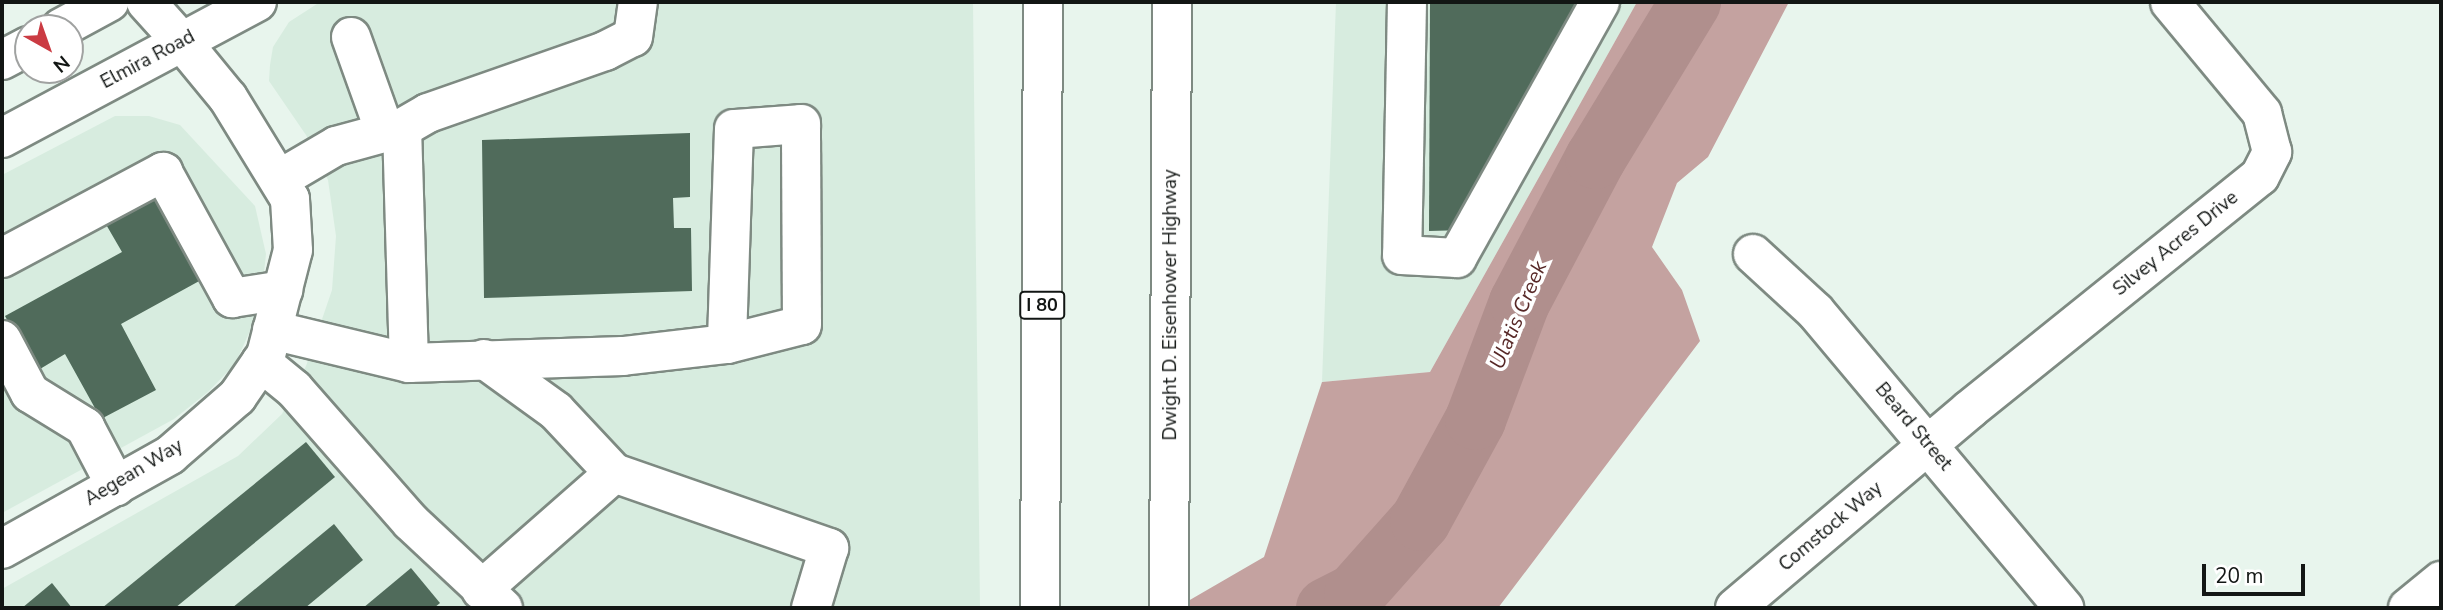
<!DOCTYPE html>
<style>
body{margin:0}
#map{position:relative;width:2443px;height:610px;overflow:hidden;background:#e8f5ed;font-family:"Nunito Sans",sans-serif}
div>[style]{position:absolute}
.built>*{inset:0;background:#d7ecdf}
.forest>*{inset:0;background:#c4a2a0}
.river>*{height:61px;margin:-30.5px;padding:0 30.5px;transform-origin:30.5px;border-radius:30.5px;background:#b08f8d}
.building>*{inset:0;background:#506b5b}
.roads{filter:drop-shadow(2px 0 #7e8a82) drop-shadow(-2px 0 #7e8a82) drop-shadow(0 2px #7e8a82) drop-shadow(0 -2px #7e8a82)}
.minor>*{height:38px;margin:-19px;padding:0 19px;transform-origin:19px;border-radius:19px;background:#fff}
.major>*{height:38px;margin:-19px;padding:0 19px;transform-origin:19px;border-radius:19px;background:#fff}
.highway>*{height:38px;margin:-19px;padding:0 19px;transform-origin:19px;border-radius:19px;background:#fff}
span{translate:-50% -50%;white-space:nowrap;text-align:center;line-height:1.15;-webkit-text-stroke:7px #fff;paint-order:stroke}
.shield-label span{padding:2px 5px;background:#fff;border:2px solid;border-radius:5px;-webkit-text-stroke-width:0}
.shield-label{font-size:18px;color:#121614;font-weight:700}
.street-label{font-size:19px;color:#121614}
.water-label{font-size:21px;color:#572827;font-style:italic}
.frame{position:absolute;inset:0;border:4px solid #121614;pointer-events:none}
.north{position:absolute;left:14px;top:14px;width:70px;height:70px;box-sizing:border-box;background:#fff;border:2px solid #a0a2a1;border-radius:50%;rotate:140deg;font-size:19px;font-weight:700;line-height:28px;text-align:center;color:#121614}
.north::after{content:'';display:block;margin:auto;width:24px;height:32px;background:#cb3b43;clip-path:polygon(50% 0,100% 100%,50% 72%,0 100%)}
.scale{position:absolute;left:2202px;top:564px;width:103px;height:32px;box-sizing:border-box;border:4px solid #121614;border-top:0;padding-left:9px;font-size:21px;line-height:24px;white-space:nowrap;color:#121614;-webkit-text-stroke:5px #fff;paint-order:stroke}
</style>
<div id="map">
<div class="built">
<div style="clip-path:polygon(320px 2px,973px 2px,980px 608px,2px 608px,2px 589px,238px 456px,282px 414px,306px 366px,332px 290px,336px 236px,328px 180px,306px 135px,269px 81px,270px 65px,273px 47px,289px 22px)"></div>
<div style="clip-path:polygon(1336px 2px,1637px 2px,1430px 372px,1322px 382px)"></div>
<div style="clip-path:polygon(115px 116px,149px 116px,180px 125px,255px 206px,266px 254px,260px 309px,235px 364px,208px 392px,174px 419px,2px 513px,2px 175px)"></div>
</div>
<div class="forest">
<div style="clip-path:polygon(1637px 2px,1789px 2px,1708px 157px,1677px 183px,1652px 247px,1682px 290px,1700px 341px,1498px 608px,1176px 608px,1264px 557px,1322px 382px,1430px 372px)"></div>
</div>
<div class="river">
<div style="left:1326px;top:608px;width:31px;rotate:-27deg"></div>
<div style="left:1354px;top:594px;width:99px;rotate:-48.3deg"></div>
<div style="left:1420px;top:520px;width:115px;rotate:-61.4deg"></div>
<div style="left:1475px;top:419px;width:125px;rotate:-69.4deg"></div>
<div style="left:1519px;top:302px;width:163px;rotate:-62.2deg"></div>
<div style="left:1595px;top:158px;width:183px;rotate:-58.7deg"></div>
</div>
<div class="building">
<div style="clip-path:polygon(1430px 2px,1582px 2px,1466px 230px,1429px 231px)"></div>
<div style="clip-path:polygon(690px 133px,690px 197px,673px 198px,674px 228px,691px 228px,692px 291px,484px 298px,482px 140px)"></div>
<div style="clip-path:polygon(164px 188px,212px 274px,121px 324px,156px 390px,101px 419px,65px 354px,35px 372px,5px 316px,122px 252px,104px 221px)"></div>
<div style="clip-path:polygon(306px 442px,335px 477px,175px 608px,102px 608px)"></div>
<div style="clip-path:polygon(334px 524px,363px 560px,305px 608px,232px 608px)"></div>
<div style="clip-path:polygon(411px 568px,440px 603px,434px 608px,363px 608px)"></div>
<div style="clip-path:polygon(52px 583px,72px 608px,22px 608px)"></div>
</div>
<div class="roads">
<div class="minor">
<div style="left:1407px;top:2px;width:253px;rotate:91.1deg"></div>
<div style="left:1402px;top:255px;width:55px;rotate:3.1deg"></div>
<div style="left:1457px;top:258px;width:293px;rotate:-60.8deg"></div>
<div style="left:351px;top:37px;width:101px;rotate:70.3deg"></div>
<div style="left:402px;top:128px;width:30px;rotate:-30deg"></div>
<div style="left:428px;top:113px;width:188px;rotate:-19.3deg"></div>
<div style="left:605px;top:51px;width:31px;rotate:-27deg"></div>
<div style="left:633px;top:37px;width:35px;rotate:-82deg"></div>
<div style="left:1753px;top:254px;width:84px;rotate:42.6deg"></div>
<div style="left:1815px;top:311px;width:388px;rotate:50deg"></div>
<div style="left:2px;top:258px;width:183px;rotate:-28.1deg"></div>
<div style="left:163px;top:172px;width:144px;rotate:61.3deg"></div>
<div style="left:232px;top:298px;width:52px;rotate:-8.9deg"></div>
<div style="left:272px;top:330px;width:141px;rotate:13.5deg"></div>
<div style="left:409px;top:363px;width:235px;rotate:-91.7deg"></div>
<div style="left:402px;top:128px;width:68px;rotate:164.7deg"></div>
<div style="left:336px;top:146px;width:65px;rotate:149.5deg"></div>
<div style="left:2px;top:340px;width:60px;rotate:62.2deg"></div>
<div style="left:30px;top:393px;width:65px;rotate:31.7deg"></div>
<div style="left:85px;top:427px;width:67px;rotate:62.3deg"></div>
<div style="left:261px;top:362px;width:43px;rotate:39.3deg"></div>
<div style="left:294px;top:389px;width:177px;rotate:48.7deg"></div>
<div style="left:411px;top:522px;width:126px;rotate:43.1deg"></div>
<div style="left:409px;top:363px;width:214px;rotate:-1.9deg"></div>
<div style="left:623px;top:356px;width:105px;rotate:-6.6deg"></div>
<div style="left:727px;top:344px;width:77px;rotate:-14.2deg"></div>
<div style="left:802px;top:325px;width:201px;rotate:-90.3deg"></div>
<div style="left:801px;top:124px;width:67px;rotate:175.7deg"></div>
<div style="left:734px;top:129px;width:215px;rotate:91.9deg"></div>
<div style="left:614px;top:473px;width:228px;rotate:19.2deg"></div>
<div style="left:829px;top:548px;width:63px;rotate:106.7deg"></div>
<div style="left:2px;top:549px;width:193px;rotate:-29.2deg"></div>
<div style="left:170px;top:455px;width:89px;rotate:-40.9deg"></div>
<div style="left:237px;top:397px;width:51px;rotate:-55.4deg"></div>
<div style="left:266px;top:355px;width:108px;rotate:-75.6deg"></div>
<div style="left:293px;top:250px;width:51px;rotate:-93.4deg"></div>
<div style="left:290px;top:199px;width:119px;rotate:-121.5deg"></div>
<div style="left:228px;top:98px;width:72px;rotate:-129.4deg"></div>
<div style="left:481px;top:590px;width:177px;rotate:-41.3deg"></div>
<div style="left:614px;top:473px;width:85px;rotate:-133.1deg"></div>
<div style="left:556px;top:411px;width:89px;rotate:-144.2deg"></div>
<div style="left:1735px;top:608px;width:307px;rotate:-40.2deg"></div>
<div style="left:1969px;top:410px;width:373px;rotate:-38.8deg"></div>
<div style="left:2260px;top:176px;width:27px;rotate:-63deg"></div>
<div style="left:2272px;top:152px;width:40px;rotate:-104.4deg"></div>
<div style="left:2262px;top:113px;width:144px;rotate:-129.7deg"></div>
<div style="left:2408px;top:608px;width:43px;rotate:-39.3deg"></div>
</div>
<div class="major">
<div style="left:146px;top:2px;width:54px;rotate:48deg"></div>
<div style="left:61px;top:28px;width:55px;rotate:-28.4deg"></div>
<div style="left:2px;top:60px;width:30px;rotate:-28deg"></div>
<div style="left:2px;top:138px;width:289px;rotate:-28.1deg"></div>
</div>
<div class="highway">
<div style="left:1040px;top:608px;width:606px;rotate:-89.72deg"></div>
<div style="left:1169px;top:608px;width:606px;rotate:-89.72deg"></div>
</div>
</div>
<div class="shield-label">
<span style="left:1042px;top:305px">I 80</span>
</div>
<div class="street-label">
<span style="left:148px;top:60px;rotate:-28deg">Elmira Road</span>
<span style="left:2176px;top:244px;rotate:-39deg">Silvey Acres Drive</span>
<span style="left:1171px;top:305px;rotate:-90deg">Dwight D. Eisenhower Highway</span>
<span style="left:1913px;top:427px;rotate:50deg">Beard Street</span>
<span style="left:134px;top:473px;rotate:-31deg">Aegean Way</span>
<span style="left:1831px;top:527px;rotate:-40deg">Comstock Way</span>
</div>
<div class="water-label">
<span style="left:1518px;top:315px;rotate:-67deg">Ulatis Creek</span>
</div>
<div class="frame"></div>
<div class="north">N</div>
<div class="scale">20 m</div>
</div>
